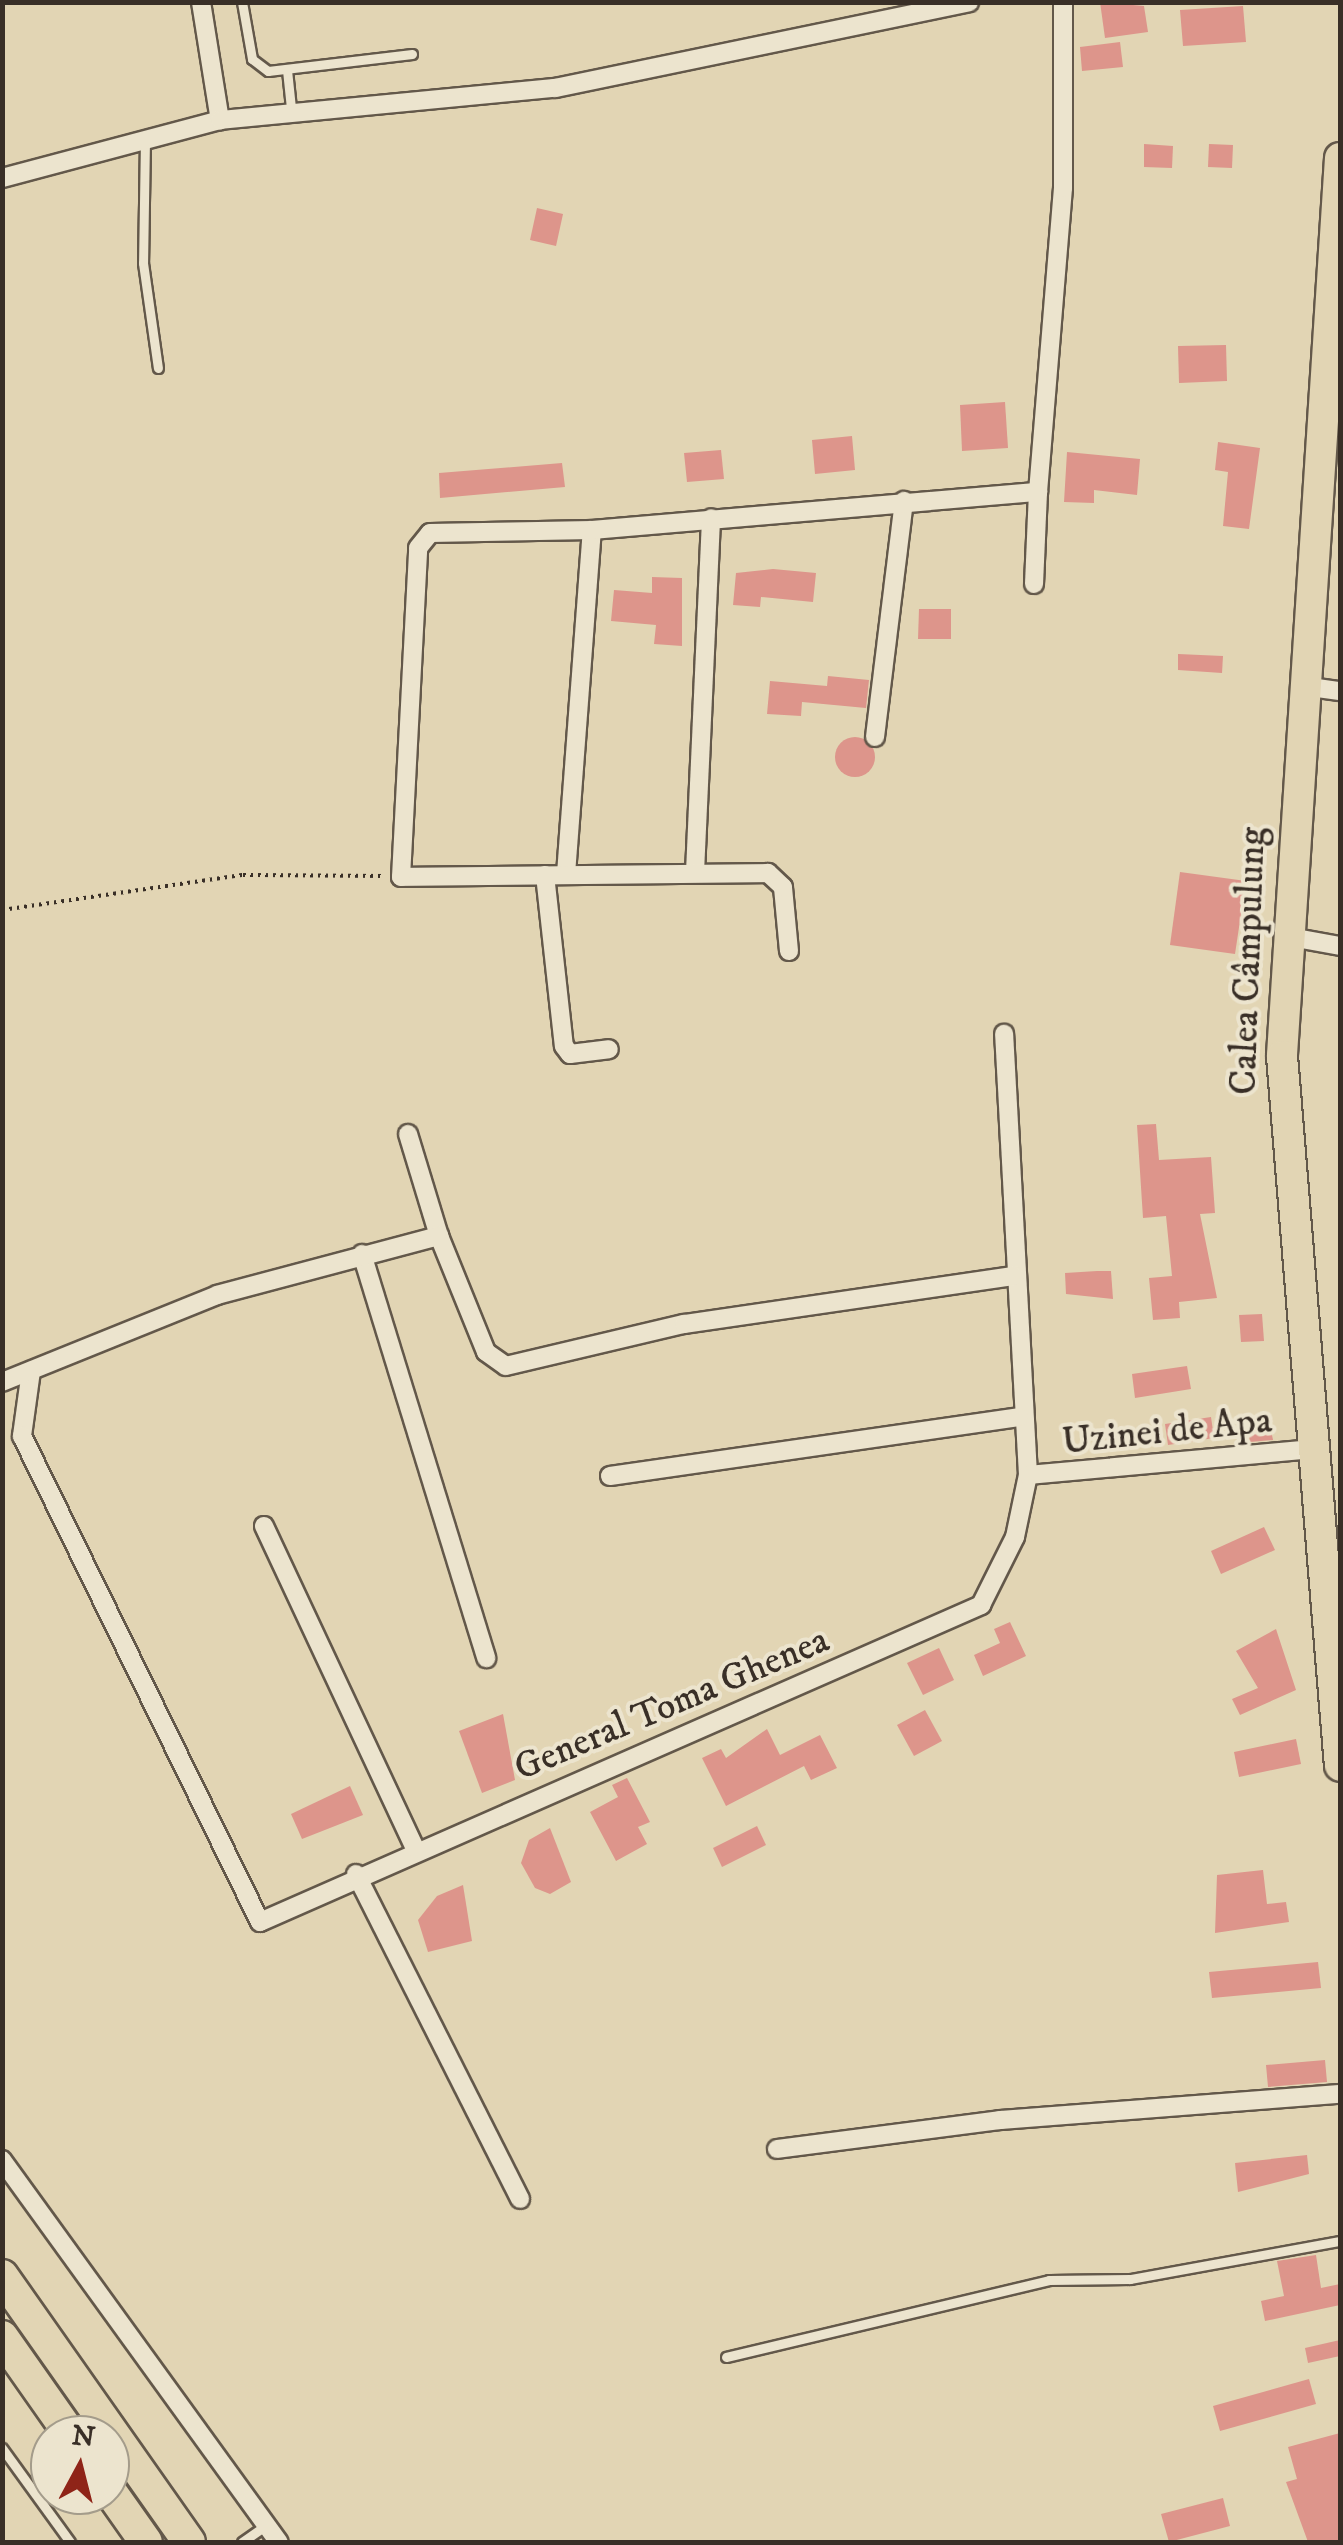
<!DOCTYPE html>
<meta charset="utf-8">
<style>
body{margin:0}
#map{position:relative;width:1343px;height:2545px;overflow:hidden;background:#e2d5b4;font-family:"IM FELL DW Pica",serif}
div>[style]{position:absolute}
.building>*{inset:0;background:#dd958b}
.round{border-radius:50%}
.path>*{height:4px;margin-top:-2px;transform-origin:0;background:repeating-linear-gradient(90deg,#392f27 0 2.5px,transparent 0 7.5px)}
.roads{filter:drop-shadow(2px 0 #63584a) drop-shadow(-2px 0 #63584a) drop-shadow(0 2px #63584a) drop-shadow(0 -2px #63584a)}
.service>*{height:9px;margin:-4.5px;padding:0 4.5px;transform-origin:4.5px;border-radius:4.5px;background:#ece4ce}
.minor>*{height:18px;margin:-9px;padding:0 9px;transform-origin:9px;border-radius:9px;background:#ece4ce}
.trunk>*{height:30px;margin:-15px;padding:0 15px;transform-origin:15px;border-radius:15px;background:#e2d5b4}
.motorway>*{height:32px;margin:-16px;padding:0 16px;transform-origin:16px;border-radius:16px;background:#e2d5b4}
span{translate:-50% -50%;white-space:nowrap;text-align:center;line-height:1.15;-webkit-text-stroke:8px #ece4ce;paint-order:stroke}
.street-label{font-size:38px;color:#392f27}
.frame{position:absolute;inset:0;border:5px solid #392f27;pointer-events:none}
.north{position:absolute;left:30px;top:2415px;width:100px;height:100px;box-sizing:border-box;background:#ece4ce;border:2px solid #a49c8b;border-radius:50%;rotate:7deg;font-size:28px;font-weight:700;line-height:40px;text-align:center;color:#392f27}
.north::after{content:'';display:block;margin:auto;width:35px;height:45px;background:#8f2418;clip-path:polygon(50% 0,100% 100%,50% 72%,0 100%)}
</style>
<div id="map">
<div class="building">
<div style="clip-path:polygon(1100px 2px,1144px 6px,1148px 32px,1105px 38px)"></div>
<div style="clip-path:polygon(1243px 6px,1246px 42px,1183px 46px,1180px 10px)"></div>
<div style="clip-path:polygon(1120px 42px,1123px 67px,1082px 71px,1080px 47px)"></div>
<div style="clip-path:polygon(1144px 144px,1173px 146px,1172px 168px,1144px 167px)"></div>
<div style="clip-path:polygon(1209px 144px,1233px 145px,1232px 168px,1208px 167px)"></div>
<div style="clip-path:polygon(537px 208px,563px 214px,556px 246px,530px 240px)"></div>
<div style="clip-path:polygon(1226px 345px,1227px 381px,1179px 383px,1178px 346px)"></div>
<div style="clip-path:polygon(1005px 402px,1008px 448px,962px 451px,960px 405px)"></div>
<div style="clip-path:polygon(852px 436px,855px 470px,815px 474px,812px 440px)"></div>
<div style="clip-path:polygon(1218px 442px,1260px 448px,1249px 529px,1223px 526px,1228px 472px,1215px 470px)"></div>
<div style="clip-path:polygon(721px 450px,724px 479px,687px 482px,684px 453px)"></div>
<div style="clip-path:polygon(1067px 452px,1140px 459px,1137px 495px,1094px 490px,1094px 503px,1064px 502px)"></div>
<div style="clip-path:polygon(562px 463px,565px 487px,440px 498px,439px 473px)"></div>
<div style="clip-path:polygon(773px 569px,816px 573px,813px 602px,761px 597px,760px 607px,733px 605px,736px 573px)"></div>
<div style="clip-path:polygon(652px 577px,682px 578px,682px 646px,654px 644px,656px 625px,611px 621px,614px 590px,652px 593px)"></div>
<div style="clip-path:polygon(919px 609px,951px 609px,951px 639px,918px 639px)"></div>
<div style="clip-path:polygon(1178px 654px,1223px 656px,1222px 673px,1178px 670px)"></div>
<div style="clip-path:polygon(828px 676px,869px 680px,866px 708px,802px 702px,801px 716px,767px 714px,770px 681px,827px 686px)"></div>
<div class="round" style="left:835px;top:737px;width:40px;height:40px"></div>
<div style="clip-path:polygon(1180px 872px,1246px 881px,1235px 954px,1170px 945px)"></div>
<div style="clip-path:polygon(1156px 1124px,1159px 1160px,1211px 1157px,1215px 1213px,1200px 1214px,1217px 1298px,1179px 1302px,1180px 1318px,1153px 1320px,1149px 1278px,1172px 1276px,1166px 1216px,1143px 1218px,1137px 1125px)"></div>
<div style="clip-path:polygon(1097px 1271px,1111px 1271px,1113px 1299px,1066px 1294px,1065px 1273px)"></div>
<div style="clip-path:polygon(1262px 1314px,1264px 1341px,1241px 1342px,1239px 1315px)"></div>
<div style="clip-path:polygon(1187px 1366px,1191px 1389px,1135px 1398px,1132px 1374px)"></div>
<div style="clip-path:polygon(1211px 1417px,1214px 1438px,1168px 1445px,1165px 1424px)"></div>
<div style="clip-path:polygon(1269px 1420px,1273px 1440px,1250px 1442px,1247px 1421px)"></div>
<div style="clip-path:polygon(1264px 1527px,1275px 1550px,1221px 1574px,1211px 1551px)"></div>
<div style="clip-path:polygon(1010px 1622px,1026px 1656px,983px 1676px,974px 1655px,1000px 1643px,994px 1629px)"></div>
<div style="clip-path:polygon(1276px 1629px,1296px 1690px,1240px 1715px,1232px 1699px,1258px 1688px,1236px 1651px)"></div>
<div style="clip-path:polygon(939px 1648px,954px 1680px,923px 1695px,907px 1663px)"></div>
<div style="clip-path:polygon(925px 1710px,942px 1741px,914px 1756px,897px 1725px)"></div>
<div style="clip-path:polygon(503px 1714px,515px 1780px,482px 1793px,459px 1731px)"></div>
<div style="clip-path:polygon(767px 1729px,780px 1755px,820px 1735px,837px 1768px,811px 1780px,804px 1766px,726px 1806px,702px 1758px,721px 1749px,726px 1758px)"></div>
<div style="clip-path:polygon(1296px 1739px,1301px 1764px,1239px 1777px,1234px 1752px)"></div>
<div style="clip-path:polygon(627px 1778px,650px 1822px,638px 1827px,647px 1844px,616px 1861px,590px 1812px,618px 1797px,612px 1785px)"></div>
<div style="clip-path:polygon(350px 1786px,363px 1815px,302px 1839px,291px 1814px)"></div>
<div style="clip-path:polygon(757px 1826px,766px 1845px,722px 1867px,713px 1848px)"></div>
<div style="clip-path:polygon(550px 1828px,571px 1882px,550px 1894px,535px 1888px,521px 1863px,529px 1840px)"></div>
<div style="clip-path:polygon(1263px 1870px,1267px 1904px,1286px 1902px,1289px 1922px,1215px 1933px,1217px 1875px)"></div>
<div style="clip-path:polygon(463px 1885px,472px 1941px,428px 1952px,418px 1920px,437px 1896px)"></div>
<div style="clip-path:polygon(1318px 1962px,1321px 1988px,1212px 1998px,1209px 1972px)"></div>
<div style="clip-path:polygon(1325px 2060px,1327px 2082px,1268px 2087px,1266px 2065px)"></div>
<div style="clip-path:polygon(1307px 2155px,1309px 2174px,1238px 2192px,1235px 2163px)"></div>
<div style="clip-path:polygon(1316px 2255px,1321px 2288px,1340px 2284px,1340px 2305px,1265px 2321px,1261px 2301px,1284px 2296px,1277px 2261px)"></div>
<div style="clip-path:polygon(1340px 2340px,1340px 2356px,1308px 2363px,1305px 2348px)"></div>
<div style="clip-path:polygon(1309px 2379px,1316px 2404px,1220px 2431px,1213px 2406px)"></div>
<div style="clip-path:polygon(1340px 2433px,1340px 2542px,1308px 2542px,1286px 2482px,1297px 2479px,1288px 2447px)"></div>
<div style="clip-path:polygon(1223px 2498px,1230px 2526px,1169px 2542px,1161px 2514px)"></div>
</div>
<div class="path">
<div style="left:2px;top:910px;width:244px;rotate:-8.3deg"></div>
<div style="left:243px;top:875px;width:142px;rotate:0.4deg"></div>
</div>
<div class="roads">
<div class="service">
<div style="left:242px;top:2px;width:58px;rotate:80deg"></div>
<div style="left:252px;top:59px;width:20px;rotate:37deg"></div>
<div style="left:268px;top:71px;width:145px;rotate:-6.7deg"></div>
<div style="left:287px;top:70px;width:39px;rotate:84deg"></div>
<div style="left:145px;top:139px;width:124px;rotate:90.9deg"></div>
<div style="left:143px;top:263px;width:106px;rotate:81.9deg"></div>
<div style="left:726px;top:2357px;width:332px;rotate:-13.4deg"></div>
<div style="left:1049px;top:2280px;width:81px;rotate:-0.7deg"></div>
<div style="left:1130px;top:2279px;width:213px;rotate:-10.3deg"></div>
<div style="left:2px;top:2448px;width:116px;rotate:54.1deg"></div>
<div style="left:242px;top:2542px;width:28px;rotate:-35deg"></div>
</div>
<div class="minor">
<div style="left:201px;top:2px;width:120px;rotate:80.9deg"></div>
<div style="left:2px;top:178px;width:226px;rotate:-14.9deg"></div>
<div style="left:220px;top:120px;width:337px;rotate:-5.5deg"></div>
<div style="left:555px;top:88px;width:423px;rotate:-11.7deg"></div>
<div style="left:1034px;top:584px;width:92px;rotate:-87.5deg"></div>
<div style="left:1303px;top:686px;width:37px;rotate:8deg"></div>
<div style="left:875px;top:737px;width:238px;rotate:-83deg"></div>
<div style="left:695px;top:872px;width:354px;rotate:-87.4deg"></div>
<div style="left:566px;top:874px;width:345px;rotate:-85.7deg"></div>
<div style="left:545px;top:875px;width:172px;rotate:83.7deg"></div>
<div style="left:564px;top:1046px;width:10px;rotate:53deg"></div>
<div style="left:570px;top:1054px;width:39px;rotate:-7deg"></div>
<div style="left:1285px;top:936px;width:56px;rotate:10.3deg"></div>
<div style="left:789px;top:951px;width:64px;rotate:-95.4deg"></div>
<div style="left:783px;top:887px;width:21px;rotate:-137deg"></div>
<div style="left:768px;top:873px;width:367px;rotate:179.4deg"></div>
<div style="left:401px;top:877px;width:329px;rotate:-87deg"></div>
<div style="left:418px;top:548px;width:19px;rotate:-51deg"></div>
<div style="left:430px;top:533px;width:162px;rotate:-1.1deg"></div>
<div style="left:592px;top:530px;width:448px;rotate:-4.9deg"></div>
<div style="left:1038px;top:492px;width:305px;rotate:-85.3deg"></div>
<div style="left:1063px;top:188px;width:186px;rotate:-90deg"></div>
<div style="left:408px;top:1134px;width:107px;rotate:73.1deg"></div>
<div style="left:362px;top:1254px;width:423px;rotate:72.9deg"></div>
<div style="left:31px;top:1371px;width:66px;rotate:97.9deg"></div>
<div style="left:22px;top:1436px;width:541px;rotate:63.91deg"></div>
<div style="left:260px;top:1922px;width:788px;rotate:-23.73deg"></div>
<div style="left:981px;top:1605px;width:76px;rotate:-63.4deg"></div>
<div style="left:1015px;top:1537px;width:63px;rotate:-78.2deg"></div>
<div style="left:1028px;top:1475px;width:442px;rotate:-93.1deg"></div>
<div style="left:2px;top:1382px;width:232px;rotate:-22deg"></div>
<div style="left:217px;top:1295px;width:230px;rotate:-14.9deg"></div>
<div style="left:439px;top:1236px;width:125px;rotate:67.9deg"></div>
<div style="left:486px;top:1352px;width:24px;rotate:35deg"></div>
<div style="left:506px;top:1366px;width:183px;rotate:-13.3deg"></div>
<div style="left:684px;top:1324px;width:334px;rotate:-8.3deg"></div>
<div style="left:1028px;top:1475px;width:286px;rotate:-5.2deg"></div>
<div style="left:610px;top:1476px;width:413px;rotate:-8.2deg"></div>
<div style="left:264px;top:1526px;width:356px;rotate:64.9deg"></div>
<div style="left:356px;top:1874px;width:364px;rotate:63.2deg"></div>
<div style="left:777px;top:2149px;width:225px;rotate:-7.4deg"></div>
<div style="left:1000px;top:2120px;width:341px;rotate:-4.4deg"></div>
<div style="left:2px;top:2160px;width:472px;rotate:54.1deg"></div>
</div>
<div class="trunk">
<div style="left:1340px;top:158px;width:900px;rotate:93.7deg"></div>
<div style="left:1282px;top:1056px;width:712px;rotate:85.33deg"></div>
</div>
<div class="motorway">
<div style="left:2px;top:2276px;width:325px;rotate:54.9deg"></div>
<div style="left:2px;top:2337px;width:120px;rotate:54.9deg"></div>
<div style="left:110px;top:2491px;width:62px;rotate:54.8deg"></div>
</div>
</div>
<div class="street-label">
<span style="left:1249px;top:961px;rotate:-88deg">Calea Câmpulung</span>
<span style="left:1167px;top:1432px;rotate:-6deg">Uzinei de Apa</span>
<span style="left:672px;top:1705px;rotate:-23deg">General Toma Ghenea</span>
</div>
<div class="frame"></div>
<div class="north">N</div>
</div>
